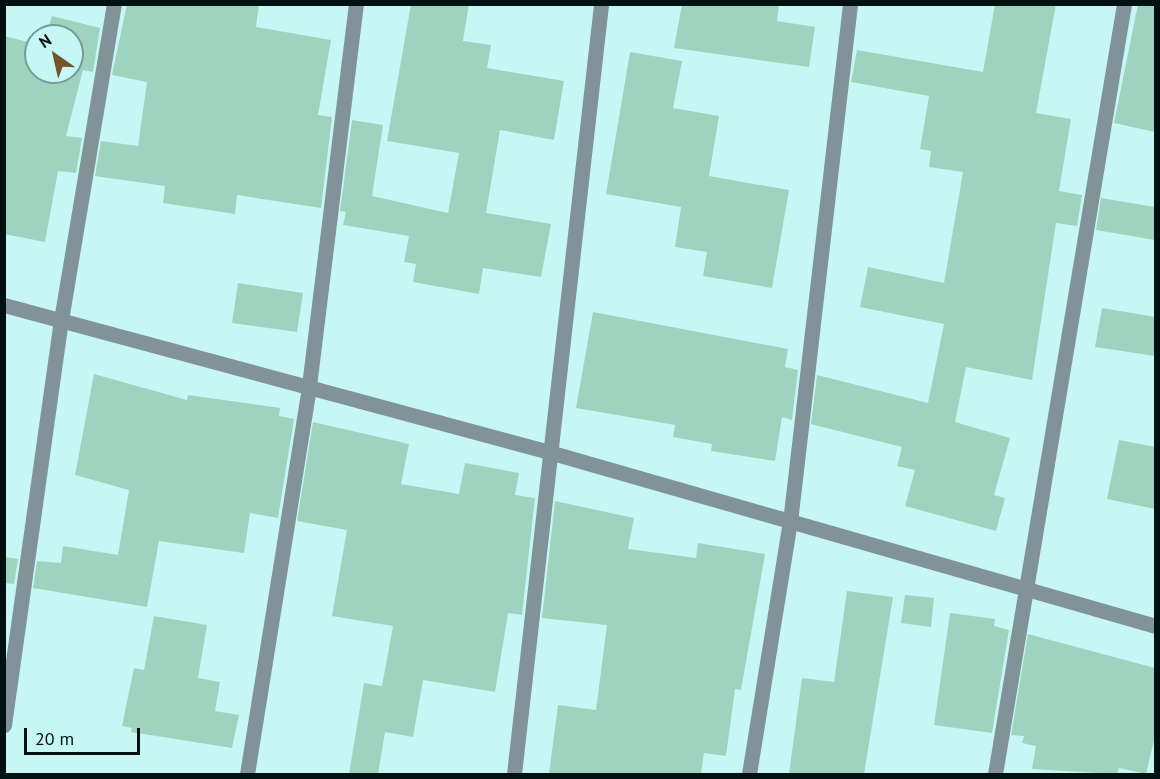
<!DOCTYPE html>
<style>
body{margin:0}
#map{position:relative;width:1160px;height:779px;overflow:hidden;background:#c7f7f4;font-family:"PT Sans",sans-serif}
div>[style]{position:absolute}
.building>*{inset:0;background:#9ed4bf}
.street>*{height:15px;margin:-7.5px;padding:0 7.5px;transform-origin:7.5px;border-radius:7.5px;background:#819398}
span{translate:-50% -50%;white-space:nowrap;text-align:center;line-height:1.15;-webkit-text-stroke:5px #c7f7f4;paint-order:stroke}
.frame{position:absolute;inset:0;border:6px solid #011010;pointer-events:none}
.north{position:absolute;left:24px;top:24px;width:60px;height:60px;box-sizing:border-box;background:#c7f7f4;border:2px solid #789b99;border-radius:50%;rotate:326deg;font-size:16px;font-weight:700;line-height:24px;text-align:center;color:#011010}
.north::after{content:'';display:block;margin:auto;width:21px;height:27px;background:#74552b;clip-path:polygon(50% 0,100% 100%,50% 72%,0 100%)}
.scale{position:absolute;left:24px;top:728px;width:116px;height:27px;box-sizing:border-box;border:3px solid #011010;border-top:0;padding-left:8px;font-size:18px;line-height:21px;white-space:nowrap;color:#011010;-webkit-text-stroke:4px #c7f7f4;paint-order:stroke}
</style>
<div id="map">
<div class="building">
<div style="clip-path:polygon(127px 4px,259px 4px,256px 27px,331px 40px,318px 115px,332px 117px,321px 208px,237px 195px,235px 214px,163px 203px,165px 186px,95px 176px,101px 141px,138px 146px,147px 82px,112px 75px)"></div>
<div style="clip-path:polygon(411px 4px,469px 4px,463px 41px,491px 45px,487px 68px,564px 81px,554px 140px,500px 130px,486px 213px,551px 224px,541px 277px,483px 268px,479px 294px,413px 282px,416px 264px,404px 262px,409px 236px,343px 225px,346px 212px,340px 211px,352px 120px,383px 125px,372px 196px,448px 213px,459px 153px,387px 141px)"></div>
<div style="clip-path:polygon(682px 4px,779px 4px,777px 21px,815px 27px,809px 67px,674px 48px)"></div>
<div style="clip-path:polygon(995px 4px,1056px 4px,1036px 113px,1071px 119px,1059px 191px,1082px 195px,1077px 226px,1056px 223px,1032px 380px,966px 367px,955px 422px,1010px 438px,994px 495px,1005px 498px,996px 531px,905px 506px,915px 470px,897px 466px,902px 447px,811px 424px,817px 375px,928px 403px,944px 324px,860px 307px,868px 267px,944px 283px,963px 172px,929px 167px,931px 151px,920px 149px,929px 96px,851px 82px,857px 50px,983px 72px)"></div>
<div style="clip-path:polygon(1138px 4px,1155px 4px,1155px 132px,1114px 123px)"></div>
<div style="clip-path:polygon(52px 16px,100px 28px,93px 72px,83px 70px,66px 136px,82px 138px,76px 173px,58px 171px,45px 242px,4px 234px,4px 36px,36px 44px,36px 72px,72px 72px,72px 36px,46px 36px)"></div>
<div style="clip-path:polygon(630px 52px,682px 61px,673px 108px,719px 116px,709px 176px,789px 190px,772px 288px,703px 276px,707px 252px,675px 247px,681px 207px,606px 194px)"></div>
<div style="clip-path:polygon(1101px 198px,1155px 207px,1155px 240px,1096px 230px)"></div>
<div style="clip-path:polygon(238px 283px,303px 293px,297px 332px,232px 323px)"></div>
<div style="clip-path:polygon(1102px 308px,1155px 317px,1155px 356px,1095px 347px)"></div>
<div style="clip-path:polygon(593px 312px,788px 349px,785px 367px,798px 370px,792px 420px,782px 417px,775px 461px,711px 451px,712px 444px,673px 437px,675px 425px,576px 408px)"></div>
<div style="clip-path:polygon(94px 374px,187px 400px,188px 395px,280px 408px,279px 416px,294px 419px,278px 518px,250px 513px,244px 553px,159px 541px,147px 607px,33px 588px,37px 561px,61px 563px,63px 546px,118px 555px,129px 490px,75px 475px)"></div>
<div style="clip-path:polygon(313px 422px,409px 444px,401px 484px,459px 494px,465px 463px,519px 473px,515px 495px,535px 498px,522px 615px,508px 613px,495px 692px,423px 680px,413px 737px,385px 732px,378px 774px,349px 774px,364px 683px,382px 686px,393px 626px,332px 616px,347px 530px,297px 521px)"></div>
<div style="clip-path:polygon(1119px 440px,1155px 447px,1155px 509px,1107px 499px)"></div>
<div style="clip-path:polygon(555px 501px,634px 518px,628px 549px,696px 558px,698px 543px,765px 554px,741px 690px,735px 689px,726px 756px,704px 753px,701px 774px,549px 774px,558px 705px,596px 710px,607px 625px,542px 618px)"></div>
<div style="clip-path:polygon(4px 557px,18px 559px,14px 584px,4px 583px)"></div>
<div style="clip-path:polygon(847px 591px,893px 597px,864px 774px,789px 774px,802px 678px,834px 682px)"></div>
<div style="clip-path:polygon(905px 595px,934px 598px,931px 627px,901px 623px)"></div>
<div style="clip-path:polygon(950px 613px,995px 619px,994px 626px,1009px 630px,992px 733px,934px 725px)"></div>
<div style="clip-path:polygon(154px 616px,207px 625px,198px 678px,220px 682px,215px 711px,239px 715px,232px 748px,131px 732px,132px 728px,122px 726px,134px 668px,144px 670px)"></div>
<div style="clip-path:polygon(1028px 634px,1155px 668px,1155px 736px,1146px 774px,1119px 768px,1117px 774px,1032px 769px,1036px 746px,1022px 743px,1024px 736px,1011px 735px)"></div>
</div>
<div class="street">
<div style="left:4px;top:305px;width:564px;rotate:15.09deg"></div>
<div style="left:549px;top:452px;width:631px;rotate:16deg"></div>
<div style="left:4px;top:725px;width:409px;rotate:-82deg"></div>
<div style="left:61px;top:320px;width:320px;rotate:-80.5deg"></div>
<div style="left:247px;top:774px;width:393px;rotate:-80.9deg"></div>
<div style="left:309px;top:386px;width:385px;rotate:-83deg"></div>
<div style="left:514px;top:774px;width:775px;rotate:-83.55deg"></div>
<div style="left:749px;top:774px;width:255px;rotate:-80.8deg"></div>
<div style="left:790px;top:522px;width:521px;rotate:-83.39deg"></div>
<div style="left:995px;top:774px;width:781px;rotate:-80.49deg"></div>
</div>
<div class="frame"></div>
<div class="north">N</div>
<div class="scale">20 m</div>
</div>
